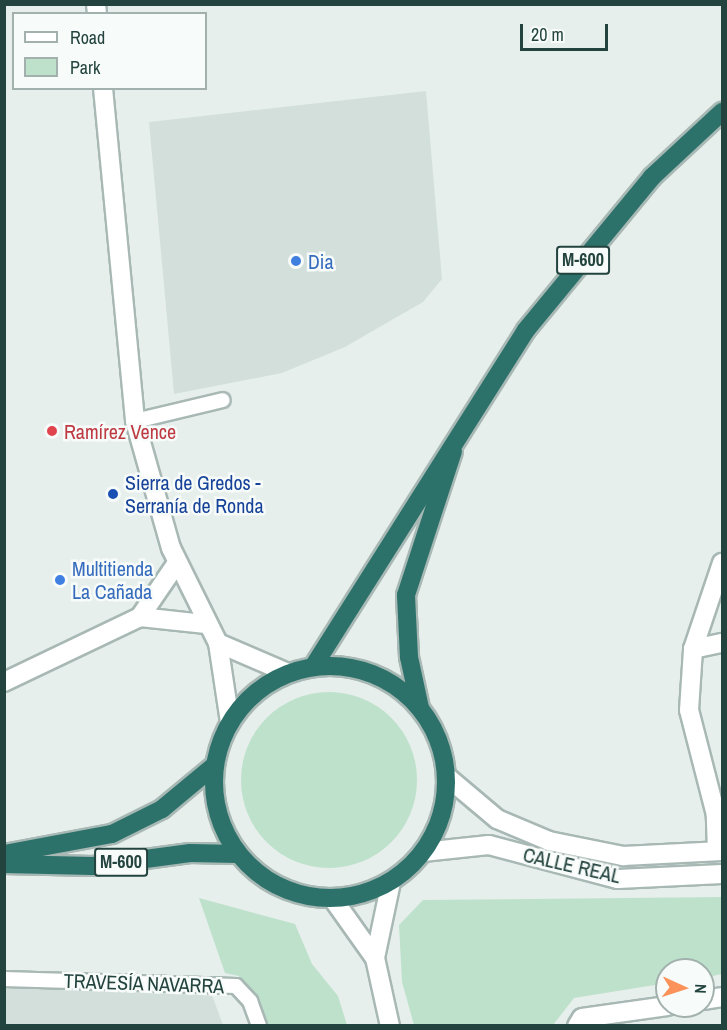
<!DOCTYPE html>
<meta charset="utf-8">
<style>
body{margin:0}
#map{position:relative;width:727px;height:1030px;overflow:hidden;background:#e6efec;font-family:"Archivo Narrow",sans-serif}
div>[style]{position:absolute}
.built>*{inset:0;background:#d3dfdb}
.green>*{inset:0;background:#bee1cb}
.round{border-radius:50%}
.roads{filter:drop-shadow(2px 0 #a8b8b4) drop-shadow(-2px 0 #a8b8b4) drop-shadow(0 2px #a8b8b4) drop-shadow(0 -2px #a8b8b4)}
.lane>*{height:14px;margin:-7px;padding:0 7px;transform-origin:7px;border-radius:7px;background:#fff}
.street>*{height:18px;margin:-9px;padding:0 9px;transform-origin:9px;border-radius:9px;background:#fff}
.secondary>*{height:18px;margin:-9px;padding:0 9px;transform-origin:9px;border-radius:9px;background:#fff}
.highway>*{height:18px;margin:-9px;padding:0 9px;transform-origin:9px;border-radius:9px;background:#2c726b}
.highway>.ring{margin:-9px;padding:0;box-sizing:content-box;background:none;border:18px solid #2c726b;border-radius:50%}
.dots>*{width:16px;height:16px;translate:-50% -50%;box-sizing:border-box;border:3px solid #f7fbf9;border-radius:50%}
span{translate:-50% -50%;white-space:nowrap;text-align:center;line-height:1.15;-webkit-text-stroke:5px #f7fbf9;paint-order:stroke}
.shield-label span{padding:2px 4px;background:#f7fbf9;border:2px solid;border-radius:4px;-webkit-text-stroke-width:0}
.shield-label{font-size:18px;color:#23433e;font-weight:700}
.shop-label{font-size:20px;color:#366cbe}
.left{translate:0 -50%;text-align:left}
.health-label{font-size:20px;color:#be3a42}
.transit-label{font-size:20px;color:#164399}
.street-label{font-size:20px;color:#23433e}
.frame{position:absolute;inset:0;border:6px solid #23433e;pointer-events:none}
.legend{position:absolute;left:12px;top:12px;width:195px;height:78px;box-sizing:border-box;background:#f7fbf9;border:2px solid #a2b1ae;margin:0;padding:8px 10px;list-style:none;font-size:18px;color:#23433e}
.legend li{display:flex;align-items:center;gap:12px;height:30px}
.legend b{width:30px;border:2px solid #a2b1ae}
.north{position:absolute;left:655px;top:958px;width:60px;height:60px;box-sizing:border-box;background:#f7fbf9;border:2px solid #a2b1ae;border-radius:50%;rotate:93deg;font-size:16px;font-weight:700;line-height:24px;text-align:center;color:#23433e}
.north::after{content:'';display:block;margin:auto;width:21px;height:27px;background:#fa9259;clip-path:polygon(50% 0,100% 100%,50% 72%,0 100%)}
.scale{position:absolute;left:520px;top:24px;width:88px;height:27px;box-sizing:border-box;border:3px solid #23433e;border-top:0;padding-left:8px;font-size:18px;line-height:21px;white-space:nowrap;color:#23433e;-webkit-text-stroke:4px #f7fbf9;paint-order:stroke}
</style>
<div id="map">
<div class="built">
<div style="clip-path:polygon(426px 91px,442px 279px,423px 302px,345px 347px,282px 373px,174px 394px,149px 122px)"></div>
<div style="clip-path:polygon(5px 970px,205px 976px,223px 1025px,5px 1026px)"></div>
</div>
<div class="green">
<div class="round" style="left:241px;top:692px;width:176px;height:176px"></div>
<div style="clip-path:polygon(722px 897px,722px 974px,703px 978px,703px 970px,667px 970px,667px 983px,574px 998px,553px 1025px,414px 1025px,402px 982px,399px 925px,423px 900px)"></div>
<div style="clip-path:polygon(199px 898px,295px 924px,312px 964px,338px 996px,347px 1025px,255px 1025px,239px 976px,225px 973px)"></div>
</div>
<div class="roads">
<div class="lane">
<div style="left:135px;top:421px;width:90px;rotate:-13.4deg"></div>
<div style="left:4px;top:979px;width:232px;rotate:1.7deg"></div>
<div style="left:236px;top:986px;width:21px;rotate:47deg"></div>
<div style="left:250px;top:1001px;width:27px;rotate:70deg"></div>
</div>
<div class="street">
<div style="left:96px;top:4px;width:10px;rotate:84deg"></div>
<div style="left:103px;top:88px;width:335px;rotate:84.5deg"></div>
<div style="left:135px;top:421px;width:132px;rotate:74.2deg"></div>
<div style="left:171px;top:548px;width:106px;rotate:63.7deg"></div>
<div style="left:218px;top:643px;width:80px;rotate:81.4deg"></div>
<div style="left:140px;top:617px;width:64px;rotate:6.2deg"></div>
<div style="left:218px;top:643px;width:76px;rotate:23.2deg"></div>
<div style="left:693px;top:649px;width:30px;rotate:-12deg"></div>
<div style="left:4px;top:682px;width:151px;rotate:-25.5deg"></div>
<div style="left:140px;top:617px;width:65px;rotate:-55.6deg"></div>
<div style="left:717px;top:851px;width:36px;rotate:-92deg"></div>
<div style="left:716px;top:815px;width:108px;rotate:-104.4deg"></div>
<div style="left:689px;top:710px;width:61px;rotate:-86.2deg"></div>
<div style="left:693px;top:649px;width:91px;rotate:-71.4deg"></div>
<div style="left:703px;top:1000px;width:19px;rotate:-9deg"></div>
<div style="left:577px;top:1026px;width:9px;rotate:-58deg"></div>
<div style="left:582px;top:1018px;width:86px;rotate:-8deg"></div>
</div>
<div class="secondary">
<div style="left:446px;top:776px;width:67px;rotate:40.1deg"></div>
<div style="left:497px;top:819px;width:56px;rotate:22.9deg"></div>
<div style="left:549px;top:841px;width:76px;rotate:11.5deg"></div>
<div style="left:623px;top:856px;width:99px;rotate:-2.9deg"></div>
<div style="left:423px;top:852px;width:66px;rotate:-6.1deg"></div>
<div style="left:489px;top:845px;width:133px;rotate:14.8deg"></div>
<div style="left:618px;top:879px;width:104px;rotate:-2.8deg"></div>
<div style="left:333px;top:899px;width:72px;rotate:54.6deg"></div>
<div style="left:375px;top:958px;width:70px;rotate:77.6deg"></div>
<div style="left:375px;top:958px;width:78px;rotate:-78.1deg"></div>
</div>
<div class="highway">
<div class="ring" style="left:214px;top:666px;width:214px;height:214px"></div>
<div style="left:313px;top:667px;width:399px;rotate:-57.7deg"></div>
<div style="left:526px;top:330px;width:198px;rotate:-50.5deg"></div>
<div style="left:652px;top:177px;width:96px;rotate:-42.9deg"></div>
<div style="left:420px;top:708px;width:52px;rotate:-102.2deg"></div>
<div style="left:409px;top:657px;width:62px;rotate:-92.8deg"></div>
<div style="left:406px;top:595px;width:151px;rotate:-71.9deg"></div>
<div style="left:4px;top:854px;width:110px;rotate:-10.5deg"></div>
<div style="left:112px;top:834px;width:56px;rotate:-26.6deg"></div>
<div style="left:162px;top:809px;width:69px;rotate:-39.7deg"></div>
<div style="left:4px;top:864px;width:89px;rotate:1.3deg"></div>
<div style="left:93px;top:866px;width:98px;rotate:-7.6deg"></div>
<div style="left:190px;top:853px;width:48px;rotate:1.2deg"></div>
</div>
</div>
<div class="dots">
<div style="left:296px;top:261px;background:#3f7fe0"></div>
<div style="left:52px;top:431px;background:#e0444e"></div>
<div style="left:113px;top:494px;background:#1a4fb4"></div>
<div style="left:60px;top:580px;background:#3f7fe0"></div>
</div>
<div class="shield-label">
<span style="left:583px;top:260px">M-600</span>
<span style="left:121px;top:862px">M-600</span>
</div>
<div class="shop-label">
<span class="left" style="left:308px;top:261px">Dia</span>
<span class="left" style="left:72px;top:580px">Multitienda<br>La Cañada</span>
</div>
<div class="health-label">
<span class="left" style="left:64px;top:431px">Ramírez Vence</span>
</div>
<div class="transit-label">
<span class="left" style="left:125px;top:494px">Sierra de Gredos -<br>Serranía de Ronda</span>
</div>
<div class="street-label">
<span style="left:572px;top:865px;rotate:13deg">CALLE REAL</span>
<span style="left:144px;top:983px;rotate:2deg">TRAVESÍA NAVARRA</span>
</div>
<div class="frame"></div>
<ul class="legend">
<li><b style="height:8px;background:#fff"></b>Road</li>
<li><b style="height:16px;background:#bee1cb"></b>Park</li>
</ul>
<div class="north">N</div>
<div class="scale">20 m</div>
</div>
